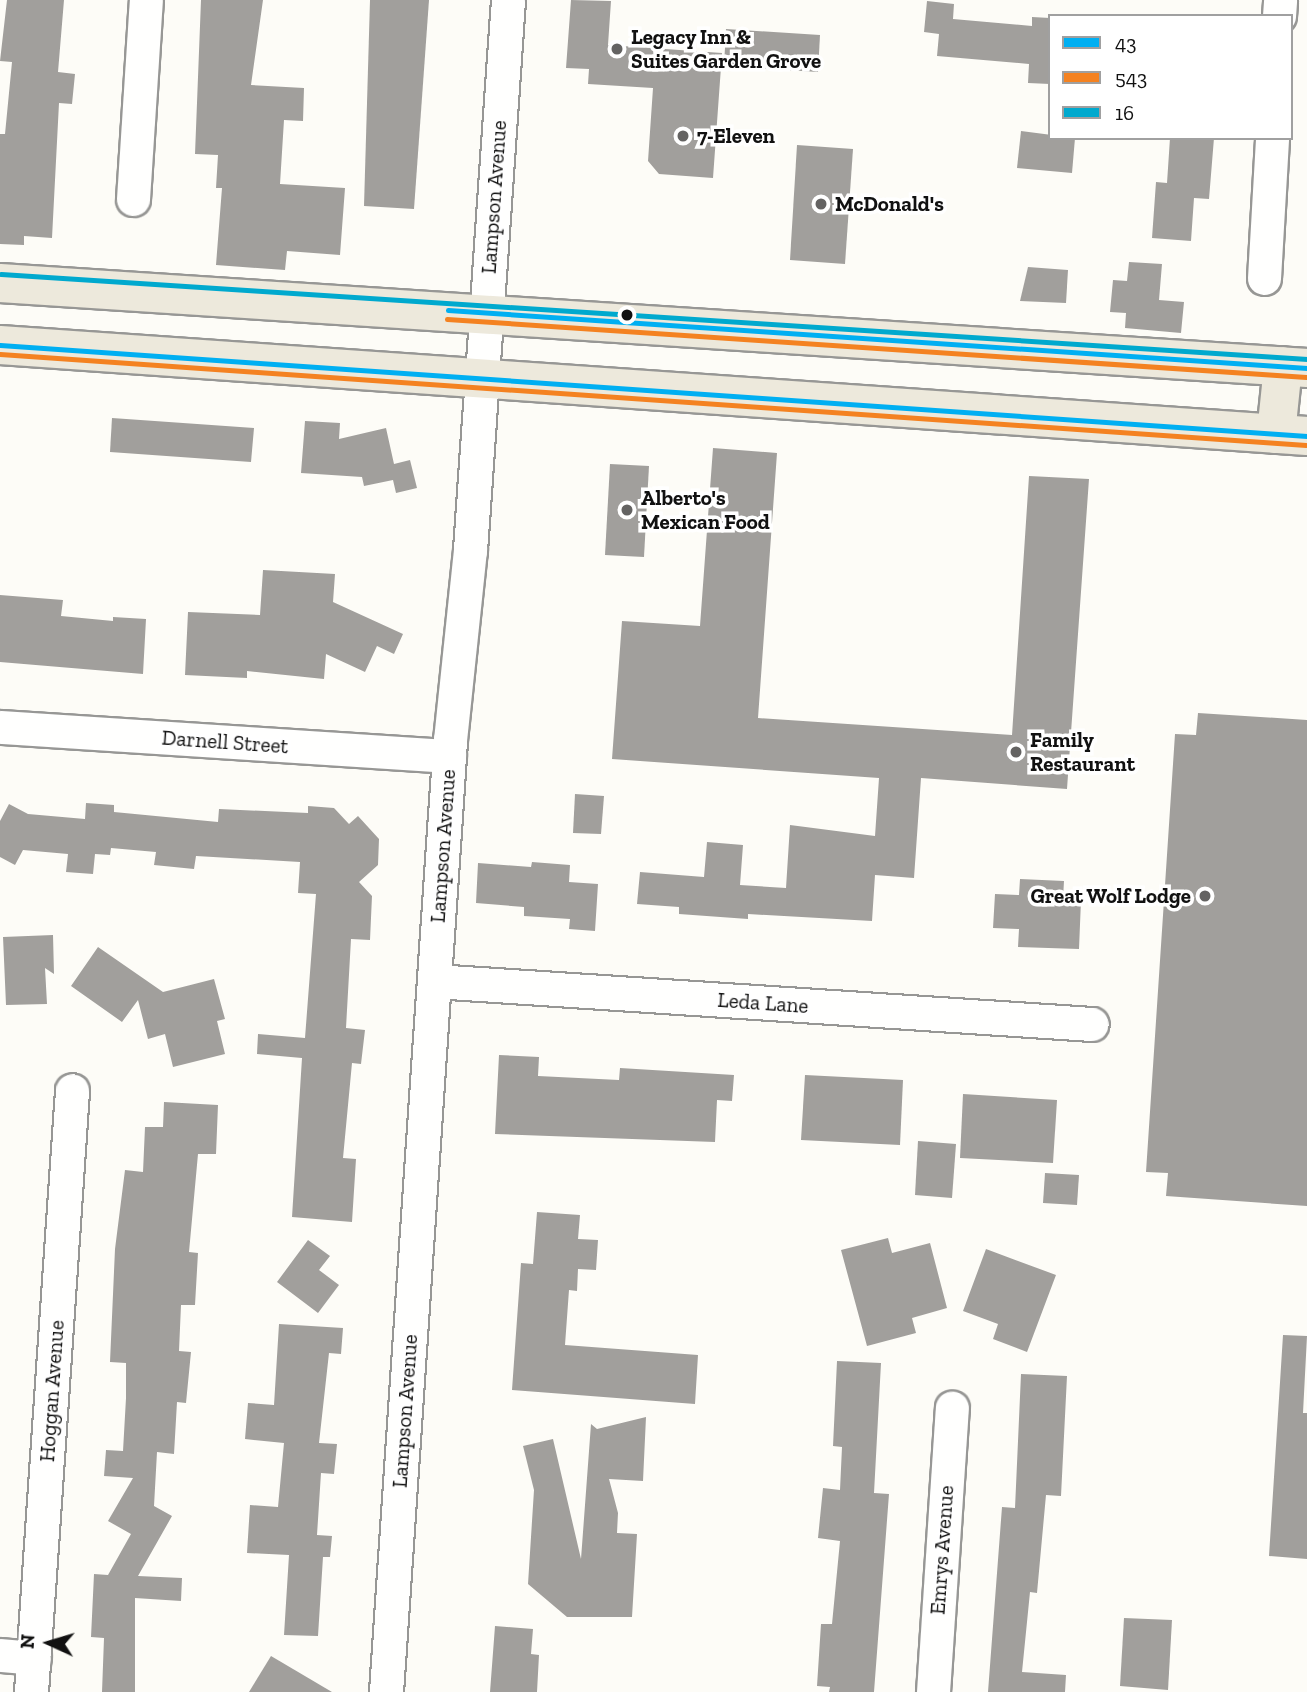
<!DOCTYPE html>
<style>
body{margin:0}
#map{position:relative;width:1307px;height:1692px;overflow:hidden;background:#fdfcf7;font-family:"Zilla Slab",serif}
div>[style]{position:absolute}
.building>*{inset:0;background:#a19f9c}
.roads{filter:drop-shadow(2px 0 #979795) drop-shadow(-2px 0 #979795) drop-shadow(0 2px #979795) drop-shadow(0 -2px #979795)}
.minor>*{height:33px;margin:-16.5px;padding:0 16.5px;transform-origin:16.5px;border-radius:16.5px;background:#fffffe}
.major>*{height:38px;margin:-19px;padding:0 19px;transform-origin:19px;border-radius:19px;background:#ede9dc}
.bus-1>*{height:5px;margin:-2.5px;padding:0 2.5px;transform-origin:2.5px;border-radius:2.5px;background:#00aff2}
.bus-2>*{height:5px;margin:-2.5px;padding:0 2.5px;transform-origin:2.5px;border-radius:2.5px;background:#f48221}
.bus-3>*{height:5px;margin:-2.5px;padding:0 2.5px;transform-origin:2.5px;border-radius:2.5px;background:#00a9ce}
.dots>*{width:19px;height:19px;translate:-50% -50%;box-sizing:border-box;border:4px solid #fff;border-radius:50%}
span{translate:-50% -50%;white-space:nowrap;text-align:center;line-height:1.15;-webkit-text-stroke:7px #fff;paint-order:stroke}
.poi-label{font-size:21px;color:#111;font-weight:700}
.left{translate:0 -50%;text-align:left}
.right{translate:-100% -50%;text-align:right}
.street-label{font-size:21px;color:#111}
.legend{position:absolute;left:1048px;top:14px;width:245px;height:126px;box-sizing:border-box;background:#fff;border:2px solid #a0a0a0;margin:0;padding:9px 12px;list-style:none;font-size:21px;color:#111}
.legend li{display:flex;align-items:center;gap:14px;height:35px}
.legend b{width:35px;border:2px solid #a0a0a0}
.north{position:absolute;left:14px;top:1608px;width:70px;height:70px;-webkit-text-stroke:5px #fff;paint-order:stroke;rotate:274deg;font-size:19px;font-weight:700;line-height:28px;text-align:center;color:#111}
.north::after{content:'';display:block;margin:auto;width:24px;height:32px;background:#111;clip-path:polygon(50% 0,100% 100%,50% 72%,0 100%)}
</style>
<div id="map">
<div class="building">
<div style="clip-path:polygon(7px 0,64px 0,58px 72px,75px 74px,72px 104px,59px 103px,52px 238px,24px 236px,24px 245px,0 244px,0 134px,5px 134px,12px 62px,0 61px)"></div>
<div style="clip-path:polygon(201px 0,263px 0,251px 85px,304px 88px,303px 121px,284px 120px,280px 184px,345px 188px,340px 255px,287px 251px,285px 270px,216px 265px,222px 188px,216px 188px,218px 155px,195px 154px)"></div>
<div style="clip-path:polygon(370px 0,429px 0,414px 209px,364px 206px)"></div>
<div style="clip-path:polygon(571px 0,611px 1px,608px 45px,722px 53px,713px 178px,659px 174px,648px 161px,653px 88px,588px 84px,589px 69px,566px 68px)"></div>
<div style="clip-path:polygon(927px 1px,954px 4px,953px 19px,1032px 26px,1032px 17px,1050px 18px,1050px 84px,1028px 83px,1029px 64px,937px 56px,939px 34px,924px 32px)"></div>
<div style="clip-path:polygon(726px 29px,820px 35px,818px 72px,724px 66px)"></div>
<div style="clip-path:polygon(1021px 131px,1075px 138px,1072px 173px,1017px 168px)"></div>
<div style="clip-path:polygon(1170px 138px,1214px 138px,1209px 199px,1194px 198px,1191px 241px,1152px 238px,1156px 182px,1167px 183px)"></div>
<div style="clip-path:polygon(797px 145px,853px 149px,845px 264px,790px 260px)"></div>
<div style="clip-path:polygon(1129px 262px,1162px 264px,1159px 300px,1184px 302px,1181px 333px,1125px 328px,1126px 313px,1110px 312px,1113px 280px,1127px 281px)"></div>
<div style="clip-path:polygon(1028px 267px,1068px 270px,1066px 303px,1020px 301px)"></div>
<div style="clip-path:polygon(112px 418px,254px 428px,251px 462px,110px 452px)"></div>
<div style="clip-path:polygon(305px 421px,340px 423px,339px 439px,386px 428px,394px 464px,410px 460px,417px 488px,396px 493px,393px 480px,364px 486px,362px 477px,301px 473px)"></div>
<div style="clip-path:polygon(713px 448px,777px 453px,758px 718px,1012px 735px,1029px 476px,1089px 479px,1067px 789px,921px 778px,914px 878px,875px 875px,872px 921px,748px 914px,748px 919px,679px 914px,679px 907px,637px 904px,640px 872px,704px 877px,707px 842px,743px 845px,740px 885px,786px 888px,790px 825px,875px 836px,879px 778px,612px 759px,622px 621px,700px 626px)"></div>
<div style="clip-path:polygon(610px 464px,649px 466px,644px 557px,605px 555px)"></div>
<div style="clip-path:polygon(263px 570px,335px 574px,333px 602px,403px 634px,394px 654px,377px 646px,365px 672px,326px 654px,324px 679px,247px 671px,247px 678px,185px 675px,188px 612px,260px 615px)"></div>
<div style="clip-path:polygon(0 595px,63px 600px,61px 616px,113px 621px,113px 617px,146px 619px,143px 674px,0 662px)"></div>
<div style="clip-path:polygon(1198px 713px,1307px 720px,1307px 1206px,1166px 1196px,1168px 1173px,1146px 1172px,1175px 734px,1196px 735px)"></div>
<div style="clip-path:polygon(575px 794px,604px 796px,601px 834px,573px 833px)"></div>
<div style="clip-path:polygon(86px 803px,114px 805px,114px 812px,218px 822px,219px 809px,308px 813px,308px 806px,334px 808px,349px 824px,358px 816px,379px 839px,378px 865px,359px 882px,372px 896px,370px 940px,351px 939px,346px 1028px,365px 1030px,361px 1064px,352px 1063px,343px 1158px,356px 1159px,352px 1222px,292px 1217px,302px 1058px,257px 1054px,258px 1034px,305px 1038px,316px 894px,298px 893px,300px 862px,196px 856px,194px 869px,154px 865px,156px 852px,111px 848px,110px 855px,95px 854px,93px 874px,66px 872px,68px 854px,23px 850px,15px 865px,0 857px,0 821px,9px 804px,28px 814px,85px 819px)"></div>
<div style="clip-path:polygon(532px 862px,570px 865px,569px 882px,598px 884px,595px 931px,569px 929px,570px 919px,524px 916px,524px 907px,476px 903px,478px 863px,531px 867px)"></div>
<div style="clip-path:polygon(1020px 879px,1064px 881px,1063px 899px,1081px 900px,1079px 949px,1018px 947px,1019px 929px,993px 928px,995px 894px,1019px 895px)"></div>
<div style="clip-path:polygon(53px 935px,54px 974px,45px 968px,47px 1004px,6px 1005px,3px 937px)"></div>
<div style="clip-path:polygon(98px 947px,163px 992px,214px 979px,225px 1019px,217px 1021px,225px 1054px,173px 1067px,165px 1034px,148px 1039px,138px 1000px,122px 1022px,71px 986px)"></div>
<div style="clip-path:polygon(499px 1055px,539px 1057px,538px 1076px,619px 1080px,620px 1068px,734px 1075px,732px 1101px,717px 1100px,715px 1142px,495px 1134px)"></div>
<div style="clip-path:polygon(805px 1075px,903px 1080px,900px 1145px,801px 1140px)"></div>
<div style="clip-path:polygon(963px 1094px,1057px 1100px,1053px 1163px,960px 1158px)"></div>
<div style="clip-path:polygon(164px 1102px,218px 1105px,216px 1154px,198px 1154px,189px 1252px,198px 1253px,195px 1305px,181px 1305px,179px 1351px,191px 1352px,186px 1403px,177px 1402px,174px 1454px,157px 1452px,154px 1506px,172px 1516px,138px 1576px,182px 1578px,181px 1601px,135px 1598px,135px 1692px,102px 1692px,104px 1638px,91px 1637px,94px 1574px,108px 1575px,131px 1534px,108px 1521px,133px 1478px,104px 1476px,106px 1450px,123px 1451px,126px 1398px,126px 1363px,110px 1362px,115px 1249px,125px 1170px,143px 1172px,145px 1127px,163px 1127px)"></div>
<div style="clip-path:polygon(918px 1141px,956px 1144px,952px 1198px,915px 1195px)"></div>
<div style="clip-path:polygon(1045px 1173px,1079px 1175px,1077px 1205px,1043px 1203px)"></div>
<div style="clip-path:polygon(537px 1212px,580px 1215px,578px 1239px,598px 1240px,596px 1270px,578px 1269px,577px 1291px,569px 1290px,565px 1345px,698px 1355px,695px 1404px,512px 1390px,521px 1263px,533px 1264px)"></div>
<div style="clip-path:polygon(888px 1238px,892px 1253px,930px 1243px,947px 1308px,912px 1318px,916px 1333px,867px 1346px,841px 1250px)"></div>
<div style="clip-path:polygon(308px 1240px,330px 1256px,319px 1270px,339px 1285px,318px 1313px,277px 1282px)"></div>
<div style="clip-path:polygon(986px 1249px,1056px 1275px,1027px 1352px,993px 1339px,998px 1324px,963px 1311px)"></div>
<div style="clip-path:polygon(279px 1324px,343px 1328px,341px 1354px,329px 1353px,319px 1443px,337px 1444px,334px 1474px,321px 1473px,317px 1535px,332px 1536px,330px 1557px,323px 1557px,318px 1636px,284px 1635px,289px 1555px,247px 1553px,250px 1505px,278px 1507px,284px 1443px,245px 1439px,248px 1403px,274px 1405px)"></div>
<div style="clip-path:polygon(1283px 1335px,1307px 1336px,1303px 1413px,1307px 1413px,1307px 1559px,1269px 1556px)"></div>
<div style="clip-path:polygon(837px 1361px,881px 1363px,874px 1493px,889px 1494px,874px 1692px,829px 1692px,830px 1687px,817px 1686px,821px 1624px,832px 1624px,840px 1541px,818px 1538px,823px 1488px,840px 1490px,842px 1447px,833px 1446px)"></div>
<div style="clip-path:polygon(1021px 1374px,1067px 1376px,1061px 1496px,1046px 1495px,1037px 1593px,1030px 1592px,1022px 1672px,1066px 1675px,1065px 1692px,988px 1692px,1002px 1507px,1015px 1508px)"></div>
<div style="clip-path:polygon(646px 1417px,643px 1481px,609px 1479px,618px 1513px,617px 1533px,637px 1534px,632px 1617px,567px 1617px,528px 1584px,534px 1490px,523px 1446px,553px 1439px,581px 1559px,591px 1424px,597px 1429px)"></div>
<div style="clip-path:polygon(1124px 1618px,1172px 1620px,1168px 1690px,1120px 1686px)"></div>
<div style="clip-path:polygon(495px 1626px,533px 1629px,531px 1654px,539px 1655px,537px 1692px,490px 1692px)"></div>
<div style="clip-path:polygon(271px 1656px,332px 1692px,249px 1692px)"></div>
</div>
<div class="roads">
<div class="minor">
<div style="left:1279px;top:16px;width:16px;rotate:-86deg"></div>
<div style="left:133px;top:199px;width:199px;rotate:-86.3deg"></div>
<div style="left:1264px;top:278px;width:140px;rotate:-86.7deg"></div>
<div style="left:0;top:727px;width:450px;rotate:3.7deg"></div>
<div style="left:434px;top:981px;width:659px;rotate:3.74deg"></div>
<div style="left:0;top:1655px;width:34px;rotate:5deg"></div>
<div style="left:31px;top:1692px;width:603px;rotate:-86.1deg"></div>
<div style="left:386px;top:1692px;width:954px;rotate:-86.15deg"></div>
<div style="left:450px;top:740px;width:191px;rotate:-84deg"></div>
<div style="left:470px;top:550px;width:551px;rotate:-86.05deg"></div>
<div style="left:933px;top:1692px;width:285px;rotate:-86.2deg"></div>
</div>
<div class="major">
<div style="left:0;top:283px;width:1310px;rotate:3.72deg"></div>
<div style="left:0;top:345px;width:1310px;rotate:3.98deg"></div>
<div style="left:1276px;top:434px;width:68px;rotate:-84.1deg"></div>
</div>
</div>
<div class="bus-1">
<div style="left:448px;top:310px;width:861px;rotate:3.86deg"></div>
<div style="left:0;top:345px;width:1310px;rotate:3.98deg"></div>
</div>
<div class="bus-2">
<div style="left:447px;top:319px;width:861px;rotate:3.86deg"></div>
<div style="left:0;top:354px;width:1309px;rotate:3.99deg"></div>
</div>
<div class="bus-3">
<div style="left:1px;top:274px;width:1309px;rotate:3.72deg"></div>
</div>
<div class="dots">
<div style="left:617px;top:49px;background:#646362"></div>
<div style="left:683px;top:136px;background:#646362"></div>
<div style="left:821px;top:204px;background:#646362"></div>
<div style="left:627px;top:315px;background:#111"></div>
<div style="left:627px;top:510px;background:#646362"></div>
<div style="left:1016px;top:752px;background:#646362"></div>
<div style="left:1205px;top:896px;background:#646362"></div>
</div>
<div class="poi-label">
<span class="left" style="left:631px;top:49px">Legacy Inn &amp;<br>Suites Garden Grove</span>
<span class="left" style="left:697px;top:136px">7-Eleven</span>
<span class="left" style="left:835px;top:204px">McDonald's</span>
<span class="left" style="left:641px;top:510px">Alberto's<br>Mexican Food</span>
<span class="left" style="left:1030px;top:752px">Family<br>Restaurant</span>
<span class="right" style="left:1191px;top:896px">Great Wolf Lodge</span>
</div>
<div class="street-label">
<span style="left:494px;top:197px;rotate:-86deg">Lampson Avenue</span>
<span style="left:225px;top:742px;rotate:4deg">Darnell Street</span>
<span style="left:443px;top:846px;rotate:-86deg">Lampson Avenue</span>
<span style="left:763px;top:1003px;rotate:4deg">Leda Lane</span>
<span style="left:52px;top:1391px;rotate:-86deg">Hoggan Avenue</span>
<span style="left:405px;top:1411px;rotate:-86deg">Lampson Avenue</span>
<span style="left:942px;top:1550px;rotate:-86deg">Emrys Avenue</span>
</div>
<ul class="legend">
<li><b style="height:9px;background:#00aff2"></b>43</li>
<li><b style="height:9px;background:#f48221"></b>543</li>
<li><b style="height:9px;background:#00a9ce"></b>16</li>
</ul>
<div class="north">N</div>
</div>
